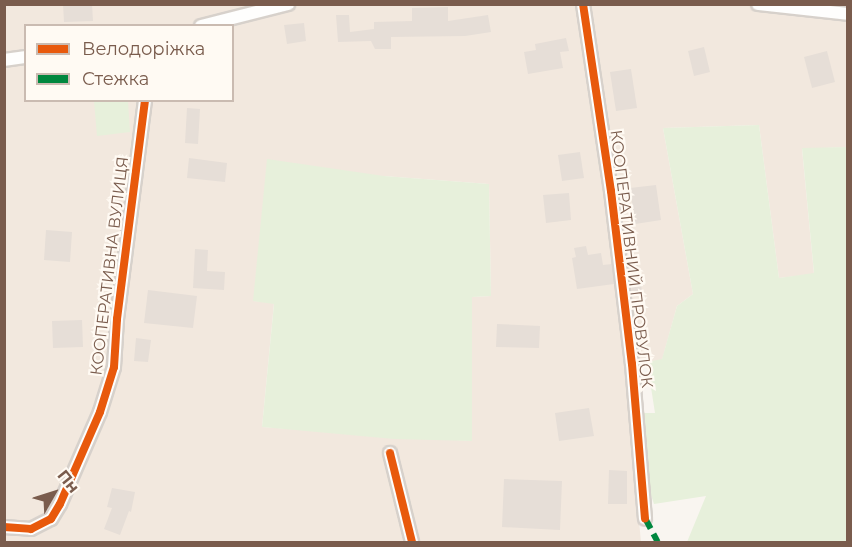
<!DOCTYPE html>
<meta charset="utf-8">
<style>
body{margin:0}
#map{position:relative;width:852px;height:547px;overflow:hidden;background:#f9f5f0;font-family:Montserrat,sans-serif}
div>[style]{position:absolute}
.residential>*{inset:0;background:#f2e8de}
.green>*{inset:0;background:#e7f0db}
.building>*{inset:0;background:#e6ded7}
.roads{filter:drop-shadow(2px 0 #d7d1cb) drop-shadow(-2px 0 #d7d1cb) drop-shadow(0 2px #d7d1cb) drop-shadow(0 -2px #d7d1cb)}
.street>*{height:12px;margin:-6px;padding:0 6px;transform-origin:6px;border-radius:6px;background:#fefefd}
.quiet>*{height:6px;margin-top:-3px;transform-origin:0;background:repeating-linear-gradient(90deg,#00873e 0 12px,transparent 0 18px)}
.cycleway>*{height:8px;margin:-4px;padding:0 4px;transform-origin:4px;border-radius:4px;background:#e8590c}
span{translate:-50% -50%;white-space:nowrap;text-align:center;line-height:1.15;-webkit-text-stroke:4.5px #fffaf3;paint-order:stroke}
.street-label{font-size:16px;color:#7a5c4d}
.frame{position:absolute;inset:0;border:6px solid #7a5c4d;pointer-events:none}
.legend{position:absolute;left:24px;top:24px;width:210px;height:78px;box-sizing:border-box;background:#fffaf3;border:2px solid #cabbb1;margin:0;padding:8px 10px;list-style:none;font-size:18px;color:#7a5c4d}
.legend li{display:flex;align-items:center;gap:12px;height:30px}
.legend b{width:30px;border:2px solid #cabbb1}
.north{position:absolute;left:24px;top:463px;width:60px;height:60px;-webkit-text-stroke:4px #fffaf3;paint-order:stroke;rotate:51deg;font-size:16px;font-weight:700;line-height:24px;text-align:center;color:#7a5c4d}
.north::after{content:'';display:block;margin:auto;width:21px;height:27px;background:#7a5c4d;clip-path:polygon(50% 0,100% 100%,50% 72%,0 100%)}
</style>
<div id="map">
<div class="residential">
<div style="clip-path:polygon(evenodd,4px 5px,847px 5px,847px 147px,802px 149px,814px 274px,779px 278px,759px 125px,663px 128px,693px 294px,677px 306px,662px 360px,632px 364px,645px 518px,639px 521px,641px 542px,5px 542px,4px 5px,26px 26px,232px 26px,232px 100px,26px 100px,26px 26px,4px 5px,384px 176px,489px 184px,491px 296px,472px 297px,471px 441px,262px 427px,274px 303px,253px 301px,384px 176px)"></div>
</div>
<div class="green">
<div style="clip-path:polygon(94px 101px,128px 101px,130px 132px,97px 136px)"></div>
<div style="clip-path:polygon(759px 125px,779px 278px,814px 273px,802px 148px,847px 147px,847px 542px,687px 542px,706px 496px,654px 504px,648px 486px,643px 413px,655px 413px,647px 362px,662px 359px,677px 306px,693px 294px,663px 128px)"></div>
<div style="clip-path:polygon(267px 159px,384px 176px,489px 184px,491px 296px,472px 297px,472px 441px,394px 439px,262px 427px,274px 304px,253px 301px)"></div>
</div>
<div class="building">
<div style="clip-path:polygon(63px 4px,92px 4px,93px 21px,64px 22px)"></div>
<div style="clip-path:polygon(448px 7px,448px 21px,488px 15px,491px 32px,465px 36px,391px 37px,391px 49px,375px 49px,371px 41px,338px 42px,336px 15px,349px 15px,350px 32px,374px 29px,374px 22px,412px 21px,412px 8px)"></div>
<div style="clip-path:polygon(304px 23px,306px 41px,287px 44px,284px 25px)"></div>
<div style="clip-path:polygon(566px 38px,569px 51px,560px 52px,563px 68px,528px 74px,524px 52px,536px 50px,535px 44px)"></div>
<div style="clip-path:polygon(704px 47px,710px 72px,694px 76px,688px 51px)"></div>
<div style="clip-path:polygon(827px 51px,835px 82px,812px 88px,804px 57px)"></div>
<div style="clip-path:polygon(631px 69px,637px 108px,616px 111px,610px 72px)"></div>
<div style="clip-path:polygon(187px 108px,200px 109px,198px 144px,185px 143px)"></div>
<div style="clip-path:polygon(580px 152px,584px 178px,562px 181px,558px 155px)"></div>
<div style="clip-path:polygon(189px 158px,227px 163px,225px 182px,187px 178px)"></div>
<div style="clip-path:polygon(656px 185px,661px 220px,635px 224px,630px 188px)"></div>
<div style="clip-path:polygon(569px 193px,571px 220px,546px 223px,543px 195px)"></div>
<div style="clip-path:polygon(46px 230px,72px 232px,70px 262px,44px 260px)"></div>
<div style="clip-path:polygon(586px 246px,588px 255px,601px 253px,603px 265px,612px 264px,614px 284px,577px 289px,572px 258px,576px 257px,574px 248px)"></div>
<div style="clip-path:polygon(195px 249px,208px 250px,207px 271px,225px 272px,224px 290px,193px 288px)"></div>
<div style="clip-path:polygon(637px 260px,642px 291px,632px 293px,628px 262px)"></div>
<div style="clip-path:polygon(148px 290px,197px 296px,193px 328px,144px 323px)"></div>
<div style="clip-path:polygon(82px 320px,83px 347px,53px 348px,52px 321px)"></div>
<div style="clip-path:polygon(497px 324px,540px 326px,539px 348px,496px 347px)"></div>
<div style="clip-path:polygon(136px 338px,151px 340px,148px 362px,134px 361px)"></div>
<div style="clip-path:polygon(589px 408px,594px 436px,559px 441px,555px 413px)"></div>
<div style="clip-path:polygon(609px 470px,627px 471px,627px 504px,608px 504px)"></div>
<div style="clip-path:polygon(504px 479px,562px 481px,560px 530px,502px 527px)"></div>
<div style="clip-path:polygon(112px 488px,135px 492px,131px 512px,129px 511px,120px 535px,104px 529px,112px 508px,107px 507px)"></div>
</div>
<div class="roads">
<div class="street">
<div style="left:583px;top:4px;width:189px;rotate:81.5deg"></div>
<div style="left:611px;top:191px;width:174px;rotate:83.1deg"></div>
<div style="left:632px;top:364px;width:155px;rotate:85.2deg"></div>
<div style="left:758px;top:4px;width:91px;rotate:6.3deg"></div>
<div style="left:201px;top:26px;width:90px;rotate:-14.2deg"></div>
<div style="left:4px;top:60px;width:22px;rotate:-8deg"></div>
<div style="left:390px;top:453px;width:92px;rotate:76.1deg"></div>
<div style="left:4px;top:527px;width:27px;rotate:4deg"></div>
<div style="left:31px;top:529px;width:22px;rotate:-27deg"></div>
<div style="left:51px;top:519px;width:17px;rotate:-59deg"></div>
<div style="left:60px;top:504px;width:100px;rotate:-66.5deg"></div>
<div style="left:100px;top:412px;width:47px;rotate:-72.7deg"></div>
<div style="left:114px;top:367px;width:48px;rotate:-86.4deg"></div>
<div style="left:117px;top:319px;width:221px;rotate:-82.7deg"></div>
</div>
</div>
<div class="quiet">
<div style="left:645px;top:518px;width:27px;rotate:62deg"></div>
</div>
<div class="cycleway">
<div style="left:583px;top:4px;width:189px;rotate:81.5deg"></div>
<div style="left:611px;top:191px;width:174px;rotate:83.1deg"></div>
<div style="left:632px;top:364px;width:155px;rotate:85.2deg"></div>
<div style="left:390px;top:453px;width:92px;rotate:76.1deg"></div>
<div style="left:4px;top:527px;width:27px;rotate:4deg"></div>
<div style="left:31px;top:529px;width:22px;rotate:-27deg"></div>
<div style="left:51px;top:519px;width:17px;rotate:-59deg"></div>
<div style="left:60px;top:504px;width:100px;rotate:-66.5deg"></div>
<div style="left:100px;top:412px;width:47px;rotate:-72.7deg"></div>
<div style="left:114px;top:367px;width:48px;rotate:-86.4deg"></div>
<div style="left:117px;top:319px;width:221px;rotate:-82.7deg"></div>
</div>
<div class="street-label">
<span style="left:631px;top:259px;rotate:83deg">КООПЕРАТИВНИЙ ПРОВУЛОК</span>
<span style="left:110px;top:266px;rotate:-83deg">КООПЕРАТИВНА ВУЛИЦЯ</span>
</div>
<div class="frame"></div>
<ul class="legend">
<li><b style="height:8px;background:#e8590c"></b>Велодоріжка</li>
<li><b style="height:8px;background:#00873e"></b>Стежка</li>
</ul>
<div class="north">Пн</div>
</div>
